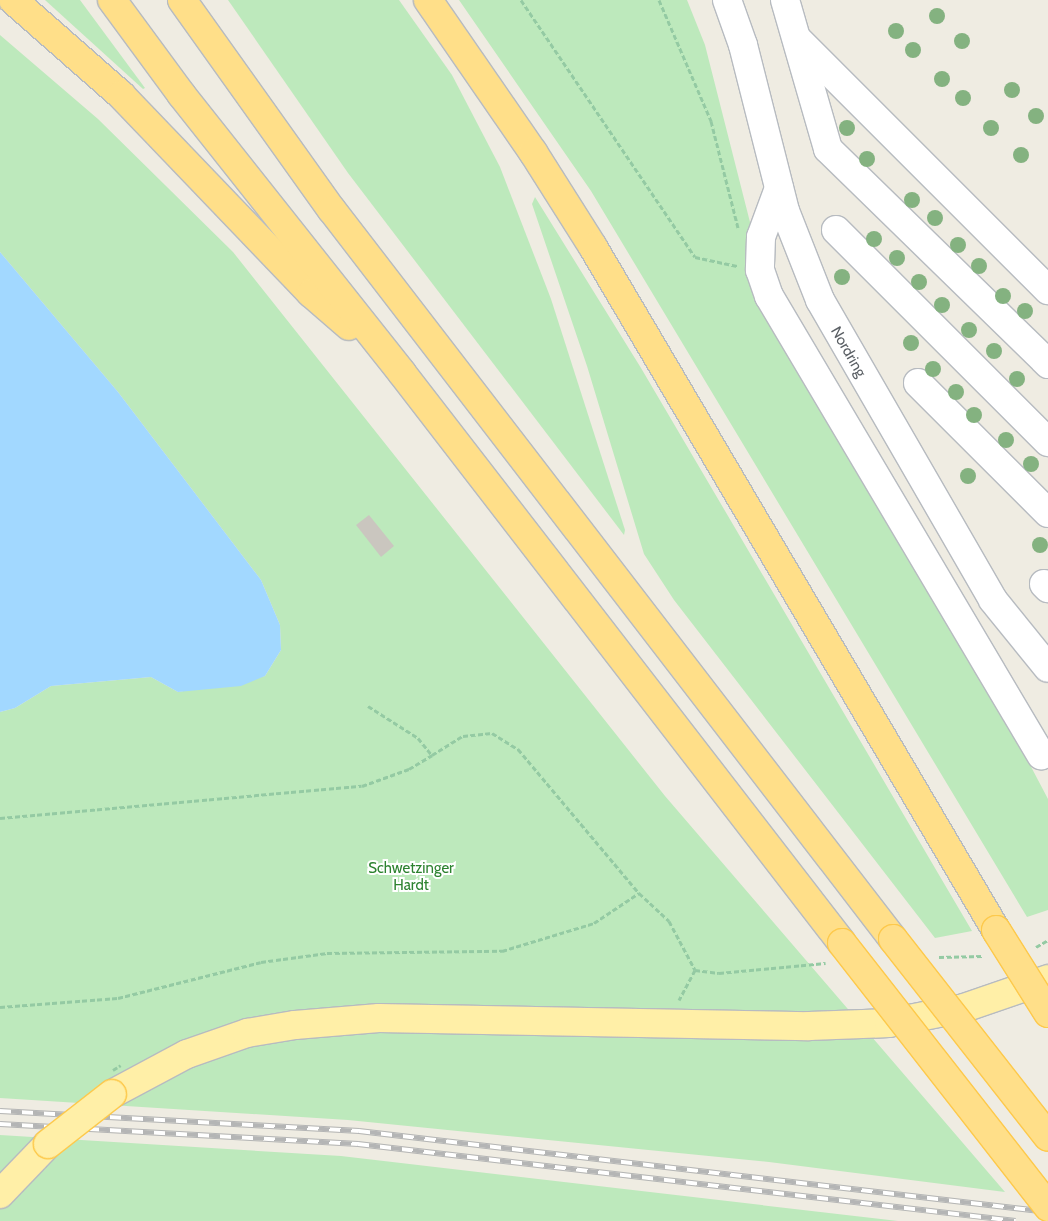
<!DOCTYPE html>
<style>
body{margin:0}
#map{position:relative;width:1048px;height:1221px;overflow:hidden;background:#efece2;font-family:Cabin,sans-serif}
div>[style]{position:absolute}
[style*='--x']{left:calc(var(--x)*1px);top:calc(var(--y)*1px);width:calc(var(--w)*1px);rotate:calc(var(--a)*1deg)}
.green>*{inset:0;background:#bde9bc}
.water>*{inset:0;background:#a2d8ff}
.building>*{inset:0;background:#cac6bf}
.path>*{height:3px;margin-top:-1.5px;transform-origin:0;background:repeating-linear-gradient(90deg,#94caa3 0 5px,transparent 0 7.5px)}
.roads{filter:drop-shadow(1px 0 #b7bbc0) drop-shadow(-1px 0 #b7bbc0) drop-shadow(0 1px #b7bbc0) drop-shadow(0 -1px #b7bbc0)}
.minor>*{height:28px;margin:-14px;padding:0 14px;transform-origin:14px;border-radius:14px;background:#fff}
.major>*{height:28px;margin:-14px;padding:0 14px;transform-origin:14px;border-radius:14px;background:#ffefa7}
.highway>*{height:28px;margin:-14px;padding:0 14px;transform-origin:14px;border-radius:14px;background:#ffdf89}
.rail>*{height:5.5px;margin-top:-2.75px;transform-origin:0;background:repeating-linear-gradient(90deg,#fff 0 11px,#b4b5b5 0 22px);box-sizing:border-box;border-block:1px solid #b4b5b5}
.path-bridge>*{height:3px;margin-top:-1.5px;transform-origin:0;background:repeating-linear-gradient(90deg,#94caa3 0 5px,transparent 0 7.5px)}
.bridges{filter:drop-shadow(1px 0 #fdc94c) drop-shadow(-1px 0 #fdc94c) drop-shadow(0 1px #fdc94c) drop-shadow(0 -1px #fdc94c)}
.major-bridge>*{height:28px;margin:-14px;padding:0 14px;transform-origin:14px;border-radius:14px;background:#ffefa7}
.highway-bridge>*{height:28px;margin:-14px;padding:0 14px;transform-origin:14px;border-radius:14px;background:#ffdf89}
.trees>*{width:16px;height:16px;margin:-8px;border-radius:50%;background:#84b280}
span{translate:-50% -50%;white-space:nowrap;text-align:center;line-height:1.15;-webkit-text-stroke:4px #fff;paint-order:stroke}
.street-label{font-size:15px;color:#5a5f64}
.park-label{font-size:15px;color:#2c822f}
</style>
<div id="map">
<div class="green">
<i style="clip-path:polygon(45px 0,80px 0,145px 88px,143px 89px)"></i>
<i style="clip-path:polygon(228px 0,399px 0,452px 75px,500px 167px,551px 299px,625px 530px,624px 535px,348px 173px)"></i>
<i style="clip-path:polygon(459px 0,687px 0,705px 45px,753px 234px,768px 319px,1018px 742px,1048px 799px,1048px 910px,1027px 917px,591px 191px)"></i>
<i style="clip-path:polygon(0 35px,98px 119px,233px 252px,665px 796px,1005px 1192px,769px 1162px,348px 1120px,0 1098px,0 712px,15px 708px,51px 686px,151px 677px,178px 692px,265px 676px,281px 650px,280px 625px,261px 580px,118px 392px,0 252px)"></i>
<i style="clip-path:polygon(535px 197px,641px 368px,972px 931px,935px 938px,674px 600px,644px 554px,587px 366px,532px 204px)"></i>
<i style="clip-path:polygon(0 1135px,341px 1156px,898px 1221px,0 1221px)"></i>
</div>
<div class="water">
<i style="clip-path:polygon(0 252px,118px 392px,261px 580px,280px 625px,281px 650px,265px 676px,241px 686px,178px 692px,151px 677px,51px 686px,15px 708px,0 712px)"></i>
</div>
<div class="building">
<i style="clip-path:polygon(369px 515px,394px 546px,381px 557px,356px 525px)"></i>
</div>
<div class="path">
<i style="--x:521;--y:0;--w:310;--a:55.9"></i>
<i style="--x:695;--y:257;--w:43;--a:12.1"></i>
<i style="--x:659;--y:0;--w:132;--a:66.7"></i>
<i style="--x:711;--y:121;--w:110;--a:75.8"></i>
<i style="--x:368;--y:706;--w:59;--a:32.6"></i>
<i style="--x:418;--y:738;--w:22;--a:51"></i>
<i style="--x:432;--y:755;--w:36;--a:-32"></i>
<i style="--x:463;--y:736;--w:29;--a:-6"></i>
<i style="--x:492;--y:733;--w:31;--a:32"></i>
<i style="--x:518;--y:749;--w:188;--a:50"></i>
<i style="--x:639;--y:893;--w:41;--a:43"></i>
<i style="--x:669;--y:921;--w:55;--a:62"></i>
<i style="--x:695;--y:970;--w:34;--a:118"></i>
<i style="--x:0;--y:818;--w:363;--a:-5.1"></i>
<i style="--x:362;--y:786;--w:50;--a:-19.9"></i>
<i style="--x:409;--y:769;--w:27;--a:-31"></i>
<i style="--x:1036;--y:947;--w:14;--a:-30"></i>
<i style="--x:939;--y:957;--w:44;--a:-1.3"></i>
<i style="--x:695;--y:970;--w:24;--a:7"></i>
<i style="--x:719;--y:973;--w:107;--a:-5.3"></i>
<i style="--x:0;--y:1007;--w:118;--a:-4.4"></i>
<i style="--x:118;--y:998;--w:147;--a:-14.1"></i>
<i style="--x:261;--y:962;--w:67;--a:-7.8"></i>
<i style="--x:327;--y:953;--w:175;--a:-0.7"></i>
<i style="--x:502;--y:951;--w:96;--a:-16.9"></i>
<i style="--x:594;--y:923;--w:54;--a:-33.7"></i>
</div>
<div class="roads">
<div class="minor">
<i style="--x:727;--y:0;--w:48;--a:70.4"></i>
<i style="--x:743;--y:45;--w:171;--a:75.8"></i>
<i style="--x:785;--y:211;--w:96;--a:68.5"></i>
<i style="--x:820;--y:300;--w:346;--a:60"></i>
<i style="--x:993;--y:600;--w:87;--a:51"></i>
<i style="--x:785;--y:0;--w:155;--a:73.9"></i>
<i style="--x:828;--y:149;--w:308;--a:44.3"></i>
<i style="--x:798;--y:40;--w:354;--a:45"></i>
<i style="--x:779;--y:188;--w:52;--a:110.2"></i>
<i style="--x:761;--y:237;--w:33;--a:92"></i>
<i style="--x:760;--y:270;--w:28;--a:71"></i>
<i style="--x:769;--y:296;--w:534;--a:59.35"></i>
<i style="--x:836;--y:230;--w:300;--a:45"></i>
<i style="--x:918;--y:383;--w:184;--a:45"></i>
<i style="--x:1044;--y:584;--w:6;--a:45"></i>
</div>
<div class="major">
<i style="--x:112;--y:1094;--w:85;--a:-28.1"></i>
<i style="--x:187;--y:1054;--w:64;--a:-19.3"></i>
<i style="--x:247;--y:1033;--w:49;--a:-9.5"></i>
<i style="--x:295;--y:1025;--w:84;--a:-4.8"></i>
<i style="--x:379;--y:1018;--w:430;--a:1.1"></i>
<i style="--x:809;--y:1026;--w:80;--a:-2.1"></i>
<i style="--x:889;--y:1023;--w:76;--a:-11.3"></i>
<i style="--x:964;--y:1008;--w:89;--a:-19"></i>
<i style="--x:0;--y:1194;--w:69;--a:-46.2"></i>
</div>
<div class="highway">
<i style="--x:13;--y:0;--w:144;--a:41.3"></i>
<i style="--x:121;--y:95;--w:274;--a:46.2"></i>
<i style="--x:311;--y:293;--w:50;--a:41"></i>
<i style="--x:112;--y:0;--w:117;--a:53.7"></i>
<i style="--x:181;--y:94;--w:356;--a:51.6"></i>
<i style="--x:402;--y:373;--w:720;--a:52.33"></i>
<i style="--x:182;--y:0;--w:258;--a:54.5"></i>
<i style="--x:332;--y:210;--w:920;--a:52.42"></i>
<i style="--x:428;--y:0;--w:185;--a:55.4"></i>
<i style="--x:533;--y:152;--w:112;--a:57.7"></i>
<i style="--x:593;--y:247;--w:793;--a:59.46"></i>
</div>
</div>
<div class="rail">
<i style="--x:0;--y:1111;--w:360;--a:3.2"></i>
<i style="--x:359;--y:1131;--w:694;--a:6.71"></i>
<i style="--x:0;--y:1124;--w:359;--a:3.2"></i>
<i style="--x:358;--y:1144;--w:662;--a:6.67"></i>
</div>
<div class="path-bridge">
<i style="--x:113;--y:1070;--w:9;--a:-32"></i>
</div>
<div class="bridges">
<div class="major-bridge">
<i style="--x:48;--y:1144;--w:81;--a:-38"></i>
</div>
<div class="highway-bridge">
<i style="--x:996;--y:930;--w:98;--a:57.9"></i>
<i style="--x:893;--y:939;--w:251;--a:51.9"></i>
<i style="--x:842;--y:943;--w:335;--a:52"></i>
</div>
</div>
<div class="trees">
<i style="left:937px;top:16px"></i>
<i style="left:896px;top:31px"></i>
<i style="left:962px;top:41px"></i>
<i style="left:913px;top:50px"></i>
<i style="left:942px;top:79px"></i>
<i style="left:1012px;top:90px"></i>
<i style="left:963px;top:98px"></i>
<i style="left:1036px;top:116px"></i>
<i style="left:847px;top:128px"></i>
<i style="left:991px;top:128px"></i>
<i style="left:1021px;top:155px"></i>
<i style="left:867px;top:159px"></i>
<i style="left:912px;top:200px"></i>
<i style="left:935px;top:218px"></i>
<i style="left:874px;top:239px"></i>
<i style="left:958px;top:245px"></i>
<i style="left:897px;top:258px"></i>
<i style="left:979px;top:266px"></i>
<i style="left:842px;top:277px"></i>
<i style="left:919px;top:282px"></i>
<i style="left:1003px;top:296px"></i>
<i style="left:942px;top:305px"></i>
<i style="left:1025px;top:311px"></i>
<i style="left:969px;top:330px"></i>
<i style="left:911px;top:343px"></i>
<i style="left:994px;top:351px"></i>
<i style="left:933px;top:369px"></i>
<i style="left:1017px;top:379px"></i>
<i style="left:956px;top:392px"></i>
<i style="left:974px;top:415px"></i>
<i style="left:1006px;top:440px"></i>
<i style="left:1031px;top:464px"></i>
<i style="left:968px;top:476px"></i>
<i style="left:1040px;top:545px"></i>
</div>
<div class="street-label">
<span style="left:848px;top:352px;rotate:60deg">Nordring</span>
</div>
<div class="park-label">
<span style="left:411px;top:877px">Schwetzinger<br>Hardt</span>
</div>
</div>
